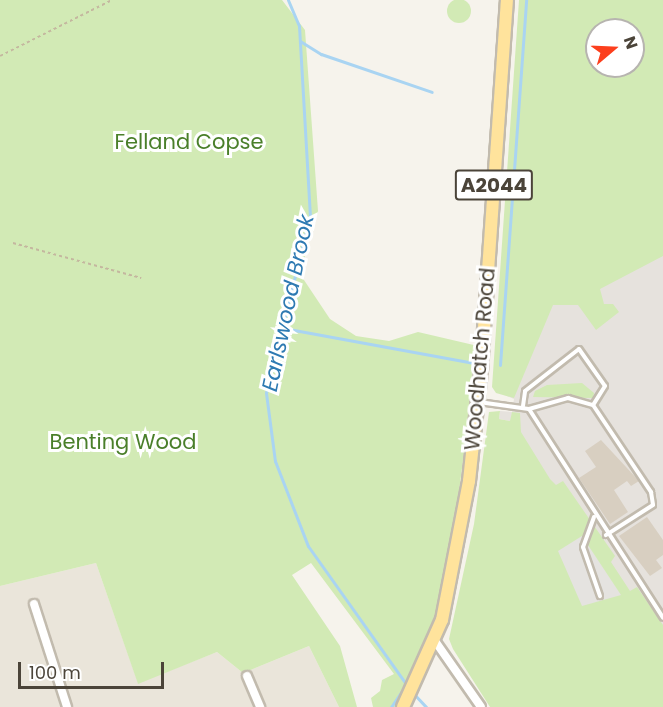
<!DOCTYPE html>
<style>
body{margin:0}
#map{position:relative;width:663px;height:707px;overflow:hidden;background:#f6f3ec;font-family:Poppins,sans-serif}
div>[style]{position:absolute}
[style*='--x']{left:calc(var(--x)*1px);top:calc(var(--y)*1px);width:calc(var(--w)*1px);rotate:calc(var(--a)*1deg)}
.residential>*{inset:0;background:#eae5da}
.industrial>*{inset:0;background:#e6e2dd}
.green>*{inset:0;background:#d2eab5}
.round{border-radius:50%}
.parking>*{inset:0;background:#e5e3e0}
.stream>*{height:3px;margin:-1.5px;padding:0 1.5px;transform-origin:1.5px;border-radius:1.5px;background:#a9d4f2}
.building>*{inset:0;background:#d8cfc1}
.path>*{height:1.5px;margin-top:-0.75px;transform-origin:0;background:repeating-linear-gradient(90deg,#c4b79f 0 3px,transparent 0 6px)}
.roads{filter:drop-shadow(2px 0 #c2bbae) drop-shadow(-2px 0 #c2bbae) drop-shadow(0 2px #c2bbae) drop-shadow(0 -2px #c2bbae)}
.service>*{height:4px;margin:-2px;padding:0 2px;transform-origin:2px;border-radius:2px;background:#fff}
.minor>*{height:8px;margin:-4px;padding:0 4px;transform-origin:4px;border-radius:4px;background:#fff}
.primary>*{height:12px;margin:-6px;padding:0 6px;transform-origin:6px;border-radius:6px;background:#ffe39c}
span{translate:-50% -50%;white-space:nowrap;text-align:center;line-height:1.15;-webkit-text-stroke:6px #fff;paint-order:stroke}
.shield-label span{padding:2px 4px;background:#fff;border:2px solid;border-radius:4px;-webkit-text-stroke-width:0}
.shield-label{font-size:20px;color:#4b4439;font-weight:700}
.park-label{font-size:21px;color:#4a7f2a}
.street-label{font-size:21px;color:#4b4439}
.water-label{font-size:22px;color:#2e7ab2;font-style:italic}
.north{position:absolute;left:585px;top:18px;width:60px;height:60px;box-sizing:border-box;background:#fff;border:2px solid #b7b4b0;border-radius:50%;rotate:71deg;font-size:16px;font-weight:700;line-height:24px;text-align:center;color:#4b4439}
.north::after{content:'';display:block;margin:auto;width:21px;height:27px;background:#fc3f1d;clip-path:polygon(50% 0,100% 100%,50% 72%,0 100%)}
.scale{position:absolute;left:18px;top:662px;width:146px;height:27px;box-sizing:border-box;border:3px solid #4b4439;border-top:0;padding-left:8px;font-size:18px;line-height:21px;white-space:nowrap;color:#4b4439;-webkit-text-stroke:4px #fff;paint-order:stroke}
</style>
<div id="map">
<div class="residential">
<i style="clip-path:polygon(96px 563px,138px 683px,217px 652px,243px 673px,309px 646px,339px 707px,0 707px,0 586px)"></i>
</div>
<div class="industrial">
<i style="clip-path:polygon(evenodd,613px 0,663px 74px,663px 707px,510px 421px,499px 419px,500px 411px,512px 412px,514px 399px,502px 394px,521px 150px,613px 0,597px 30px,633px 30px,633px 66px,597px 66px,597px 30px)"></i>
</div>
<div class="green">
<i class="round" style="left:447px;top:-1px;width:24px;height:24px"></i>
<i style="clip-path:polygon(0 0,282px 0,305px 30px,318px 211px,300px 274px,330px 319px,356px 336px,389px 341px,418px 332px,478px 346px,447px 583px,429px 645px,397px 707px,373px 707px,371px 698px,380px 691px,382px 680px,394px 674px,311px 563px,292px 575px,340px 646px,357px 707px,339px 707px,309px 646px,243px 673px,217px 652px,138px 684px,96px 563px,0 586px)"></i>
<i style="clip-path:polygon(evenodd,519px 0,663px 0,663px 256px,600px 289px,604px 304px,613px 304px,619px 312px,596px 330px,578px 305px,553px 305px,514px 398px,496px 393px,492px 387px,519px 0,597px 30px,633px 30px,633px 66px,597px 66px,597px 30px)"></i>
<i style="clip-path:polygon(582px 383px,594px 393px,593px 398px,533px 397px,535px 391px,547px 385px)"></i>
<i style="clip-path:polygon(500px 411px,499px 419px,510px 421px,512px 412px,520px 413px,521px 432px,550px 479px,556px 485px,563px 481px,615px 556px,611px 562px,630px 591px,637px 587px,663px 625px,663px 707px,490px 707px,453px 649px,449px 639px,474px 524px,489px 412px)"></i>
</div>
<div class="parking">
<i style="clip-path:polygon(582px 536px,621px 595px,582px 606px,558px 551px)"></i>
</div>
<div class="stream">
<i style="--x:288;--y:0;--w:28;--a:67"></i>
<i style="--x:299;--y:26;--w:189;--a:86.7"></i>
<i style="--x:310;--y:215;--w:183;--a:103.9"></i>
<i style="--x:266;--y:393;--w:69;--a:82.5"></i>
<i style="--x:275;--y:461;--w:91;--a:68.8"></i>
<i style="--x:308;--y:546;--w:174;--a:54.6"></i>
<i style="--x:300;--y:41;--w:25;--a:32"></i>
<i style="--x:321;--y:54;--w:117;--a:18.9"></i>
<i style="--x:283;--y:328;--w:194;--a:10.4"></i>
<i style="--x:500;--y:365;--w:366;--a:-85.9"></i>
<i style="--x:413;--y:693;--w:19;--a:47"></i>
<i style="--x:391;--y:707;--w:27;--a:-56"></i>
</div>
<div class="building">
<i style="clip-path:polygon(601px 440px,639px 481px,631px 486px,627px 481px,614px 490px,628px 512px,610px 524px,579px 478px,596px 467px,585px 451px)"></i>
<i style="clip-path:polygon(647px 517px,663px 540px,663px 555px,656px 560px,662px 568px,650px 576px,619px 536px)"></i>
</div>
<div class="path">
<i style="--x:0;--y:56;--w:125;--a:-26.6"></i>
<i style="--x:13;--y:243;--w:133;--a:15.3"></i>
</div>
<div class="roads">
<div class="service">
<i style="--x:479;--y:402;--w:50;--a:8"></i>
<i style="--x:529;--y:409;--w:248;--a:57.3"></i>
<i style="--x:523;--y:406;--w:15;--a:-82"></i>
<i style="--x:525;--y:391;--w:68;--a:-37.9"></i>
<i style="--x:579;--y:349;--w:45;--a:54.9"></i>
<i style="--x:605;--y:386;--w:22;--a:122"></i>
<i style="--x:529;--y:409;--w:41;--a:-15.8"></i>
<i style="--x:568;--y:398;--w:26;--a:16"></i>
<i style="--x:593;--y:405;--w:105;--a:56.3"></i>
<i style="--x:651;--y:492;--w:13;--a:81"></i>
<i style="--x:653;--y:505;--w:56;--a:147.4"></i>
<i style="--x:594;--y:517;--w:32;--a:110"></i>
<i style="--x:583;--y:547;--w:52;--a:70.9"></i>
</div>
<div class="minor">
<i style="--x:34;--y:604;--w:108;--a:72.2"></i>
<i style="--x:435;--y:641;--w:80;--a:55.1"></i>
<i style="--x:247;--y:676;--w:34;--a:67"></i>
</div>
<div class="primary">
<i style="--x:403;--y:707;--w:95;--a:-65.9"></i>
<i style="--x:442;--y:620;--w:142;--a:-79"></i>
<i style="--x:469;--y:481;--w:111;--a:-83.8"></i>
<i style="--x:481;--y:371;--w:372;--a:-86"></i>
</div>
</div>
<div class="shield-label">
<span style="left:494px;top:185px">A2044</span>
</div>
<div class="park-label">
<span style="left:189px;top:142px">Felland Copse</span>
<span style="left:123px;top:442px">Benting Wood</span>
</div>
<div class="street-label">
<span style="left:480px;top:359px;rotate:-85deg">Woodhatch Road</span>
</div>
<div class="water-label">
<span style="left:288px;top:303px;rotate:-78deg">Earlswood Brook</span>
</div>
<div class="north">N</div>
<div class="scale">100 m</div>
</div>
